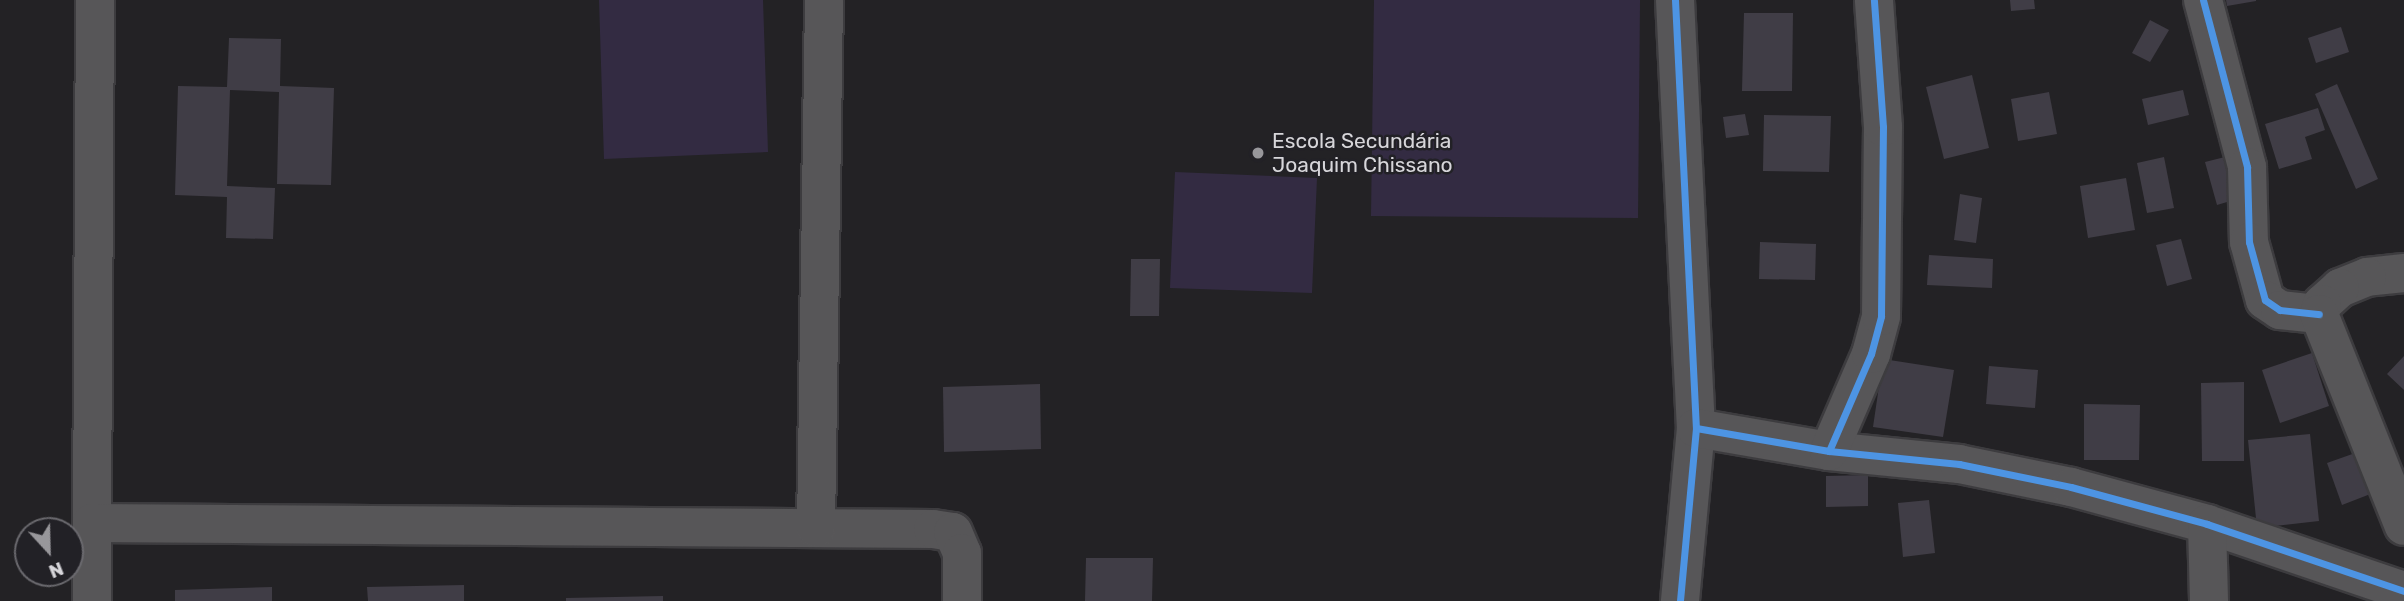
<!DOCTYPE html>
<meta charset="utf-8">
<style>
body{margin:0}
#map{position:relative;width:2404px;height:601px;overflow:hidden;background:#232225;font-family:Rubik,sans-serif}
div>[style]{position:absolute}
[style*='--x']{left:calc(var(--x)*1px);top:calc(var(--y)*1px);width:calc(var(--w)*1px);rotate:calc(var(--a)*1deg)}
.green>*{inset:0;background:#332b42}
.building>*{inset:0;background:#403d46}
.roads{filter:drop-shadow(2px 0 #3d3c3f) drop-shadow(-2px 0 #3d3c3f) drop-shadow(0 2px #3d3c3f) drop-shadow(0 -2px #3d3c3f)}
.minor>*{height:38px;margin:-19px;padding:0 19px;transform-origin:19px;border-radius:19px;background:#575658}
.cycleway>*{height:7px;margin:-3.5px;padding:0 3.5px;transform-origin:3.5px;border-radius:3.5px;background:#4d94e3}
.dots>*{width:19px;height:19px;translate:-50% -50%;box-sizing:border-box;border:4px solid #222126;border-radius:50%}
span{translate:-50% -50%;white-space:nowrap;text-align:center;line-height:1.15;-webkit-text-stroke:5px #222126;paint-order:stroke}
.poi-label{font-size:21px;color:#d7d6da}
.left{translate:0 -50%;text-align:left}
.north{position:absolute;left:14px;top:517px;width:70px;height:70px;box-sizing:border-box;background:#222126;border:2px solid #6a696e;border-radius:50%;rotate:158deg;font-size:19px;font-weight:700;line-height:28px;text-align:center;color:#d7d6da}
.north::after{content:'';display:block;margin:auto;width:24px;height:32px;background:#98979b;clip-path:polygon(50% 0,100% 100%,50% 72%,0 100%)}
</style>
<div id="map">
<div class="green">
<i style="clip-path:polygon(599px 0,763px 0,768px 152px,604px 159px)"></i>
<i style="clip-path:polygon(1374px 0,1640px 0,1638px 218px,1371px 216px)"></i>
<i style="clip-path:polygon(1175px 172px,1317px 178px,1312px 293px,1170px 288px)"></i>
</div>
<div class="building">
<i style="clip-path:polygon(2010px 0,2034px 0,2035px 9px,2011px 11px)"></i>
<i style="clip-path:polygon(2226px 0,2256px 0,2256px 1px,2227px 6px)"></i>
<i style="clip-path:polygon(1744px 13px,1793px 13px,1792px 91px,1742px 91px)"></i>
<i style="clip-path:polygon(2150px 20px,2169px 30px,2150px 62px,2132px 53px)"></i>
<i style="clip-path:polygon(2341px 27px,2349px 52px,2316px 63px,2308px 38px)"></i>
<i style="clip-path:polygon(229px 38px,281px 39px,280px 86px,334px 88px,331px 185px,277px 184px,279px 92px,230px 90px,227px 186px,275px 188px,273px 239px,226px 238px,227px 197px,175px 195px,178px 86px,227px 87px)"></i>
<i style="clip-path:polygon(1972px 75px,1989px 148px,1944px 159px,1926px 87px)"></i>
<i style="clip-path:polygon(2337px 84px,2378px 179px,2356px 189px,2315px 94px)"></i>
<i style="clip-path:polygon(2183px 90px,2189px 115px,2148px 125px,2142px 99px)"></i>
<i style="clip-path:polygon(2049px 92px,2057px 134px,2018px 141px,2011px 99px)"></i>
<i style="clip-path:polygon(2318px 108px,2325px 130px,2305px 137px,2312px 159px,2279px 169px,2265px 124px)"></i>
<i style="clip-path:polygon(1745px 114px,1749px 135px,1726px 138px,1723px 117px)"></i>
<i style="clip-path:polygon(1764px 115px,1831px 116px,1829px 172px,1763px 171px)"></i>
<i style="clip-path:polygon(2164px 157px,2174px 208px,2147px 213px,2137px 163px)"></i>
<i style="clip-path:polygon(2225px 157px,2237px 199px,2217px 205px,2205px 162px)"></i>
<i style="clip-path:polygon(2126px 178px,2135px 230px,2088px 238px,2080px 186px)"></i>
<i style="clip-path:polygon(1960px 194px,1982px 198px,1976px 243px,1954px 240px)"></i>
<i style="clip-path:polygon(2181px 239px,2192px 279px,2167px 286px,2156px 245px)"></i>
<i style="clip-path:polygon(1760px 242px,1816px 244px,1815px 280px,1759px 279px)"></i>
<i style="clip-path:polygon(1929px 255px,1993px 259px,1992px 288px,1927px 285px)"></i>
<i style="clip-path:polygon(1131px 259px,1160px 259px,1159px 316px,1130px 316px)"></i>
<i style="clip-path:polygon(2312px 353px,2329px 406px,2280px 423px,2262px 370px)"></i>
<i style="clip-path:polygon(2404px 356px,2404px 390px,2387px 374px)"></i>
<i style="clip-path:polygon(1883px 359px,1954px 370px,1943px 437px,1873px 427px)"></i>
<i style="clip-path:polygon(1989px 366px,2038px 370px,2035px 408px,1986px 404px)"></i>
<i style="clip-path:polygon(2244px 382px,2244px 461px,2202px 461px,2201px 383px)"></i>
<i style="clip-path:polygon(1040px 384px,1041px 449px,944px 452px,943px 387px)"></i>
<i style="clip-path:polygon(2084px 404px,2140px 405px,2139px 460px,2084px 460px)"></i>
<i style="clip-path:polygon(2310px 434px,2319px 521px,2257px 528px,2248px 440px)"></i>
<i style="clip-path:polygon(2358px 452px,2373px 493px,2342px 505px,2327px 463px)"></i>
<i style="clip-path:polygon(1868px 475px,1868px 506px,1826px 507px,1826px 476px)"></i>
<i style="clip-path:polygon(1929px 500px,1935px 553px,1903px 557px,1898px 503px)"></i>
<i style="clip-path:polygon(1086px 558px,1153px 558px,1152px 601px,1085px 601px)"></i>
<i style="clip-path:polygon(464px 585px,464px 601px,368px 601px,367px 587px)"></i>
<i style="clip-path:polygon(272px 587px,272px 601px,175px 601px,175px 590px)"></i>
<i style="clip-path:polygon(663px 596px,663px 601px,566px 601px,566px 598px)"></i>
</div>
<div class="roads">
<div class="minor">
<i style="--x:95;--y:0;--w:523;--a:90.33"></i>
<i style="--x:92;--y:523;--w:841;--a:0.41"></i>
<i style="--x:933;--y:529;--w:20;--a:9"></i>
<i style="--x:953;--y:532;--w:23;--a:67"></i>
<i style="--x:962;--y:553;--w:48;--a:90"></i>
<i style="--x:1675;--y:0;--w:429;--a:87.2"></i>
<i style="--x:1696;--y:428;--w:174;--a:95.3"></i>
<i style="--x:2203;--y:0;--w:173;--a:75.2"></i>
<i style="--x:2247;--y:167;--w:75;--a:88.5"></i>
<i style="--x:2249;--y:242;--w:60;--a:74.6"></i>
<i style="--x:2265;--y:300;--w:18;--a:34"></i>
<i style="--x:2280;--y:310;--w:39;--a:6"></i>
<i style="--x:2404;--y:273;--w:37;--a:174"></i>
<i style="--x:2367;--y:277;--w:29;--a:158"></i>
<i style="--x:2340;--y:288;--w:24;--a:138"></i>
<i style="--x:2322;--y:304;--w:10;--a:107"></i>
<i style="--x:2319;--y:314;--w:228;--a:68.2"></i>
<i style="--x:1696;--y:428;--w:135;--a:9.8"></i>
<i style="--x:1829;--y:451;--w:131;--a:5.7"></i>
<i style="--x:1959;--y:464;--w:114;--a:11.6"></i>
<i style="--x:2071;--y:487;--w:141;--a:15.2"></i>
<i style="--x:2207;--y:524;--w:208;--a:18.8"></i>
<i style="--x:1829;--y:451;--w:106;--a:-66.6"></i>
<i style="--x:1871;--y:354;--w:39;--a:-75"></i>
<i style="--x:1881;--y:316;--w:189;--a:-89.4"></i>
<i style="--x:1883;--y:127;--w:127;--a:-94.1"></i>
<i style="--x:2207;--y:524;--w:77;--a:88.5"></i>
<i style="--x:816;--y:528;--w:528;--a:-89.13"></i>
<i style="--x:92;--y:601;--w:78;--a:-90"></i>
</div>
</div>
<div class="cycleway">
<i style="--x:1675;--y:0;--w:429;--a:87.2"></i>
<i style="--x:1696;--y:428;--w:174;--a:95.3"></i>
<i style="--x:2203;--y:0;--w:173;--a:75.2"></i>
<i style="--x:2247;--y:167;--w:75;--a:88.5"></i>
<i style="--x:2249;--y:242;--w:60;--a:74.6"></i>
<i style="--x:2265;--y:300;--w:18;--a:34"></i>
<i style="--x:2280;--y:310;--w:39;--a:6"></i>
<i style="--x:1696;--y:428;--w:135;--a:9.8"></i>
<i style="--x:1829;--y:451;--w:131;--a:5.7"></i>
<i style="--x:1959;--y:464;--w:114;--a:11.6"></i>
<i style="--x:2071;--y:487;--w:141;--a:15.2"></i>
<i style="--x:2207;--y:524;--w:208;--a:18.8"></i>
<i style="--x:1829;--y:451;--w:106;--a:-66.6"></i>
<i style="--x:1871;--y:354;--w:39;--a:-75"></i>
<i style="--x:1881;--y:316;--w:189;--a:-89.4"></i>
<i style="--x:1883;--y:127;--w:127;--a:-94.1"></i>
</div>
<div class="dots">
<i style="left:1258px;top:153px;background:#98979b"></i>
</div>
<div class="poi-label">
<span class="left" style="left:1272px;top:153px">Escola Secundária<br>Joaquim Chissano</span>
</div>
<div class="north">N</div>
</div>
